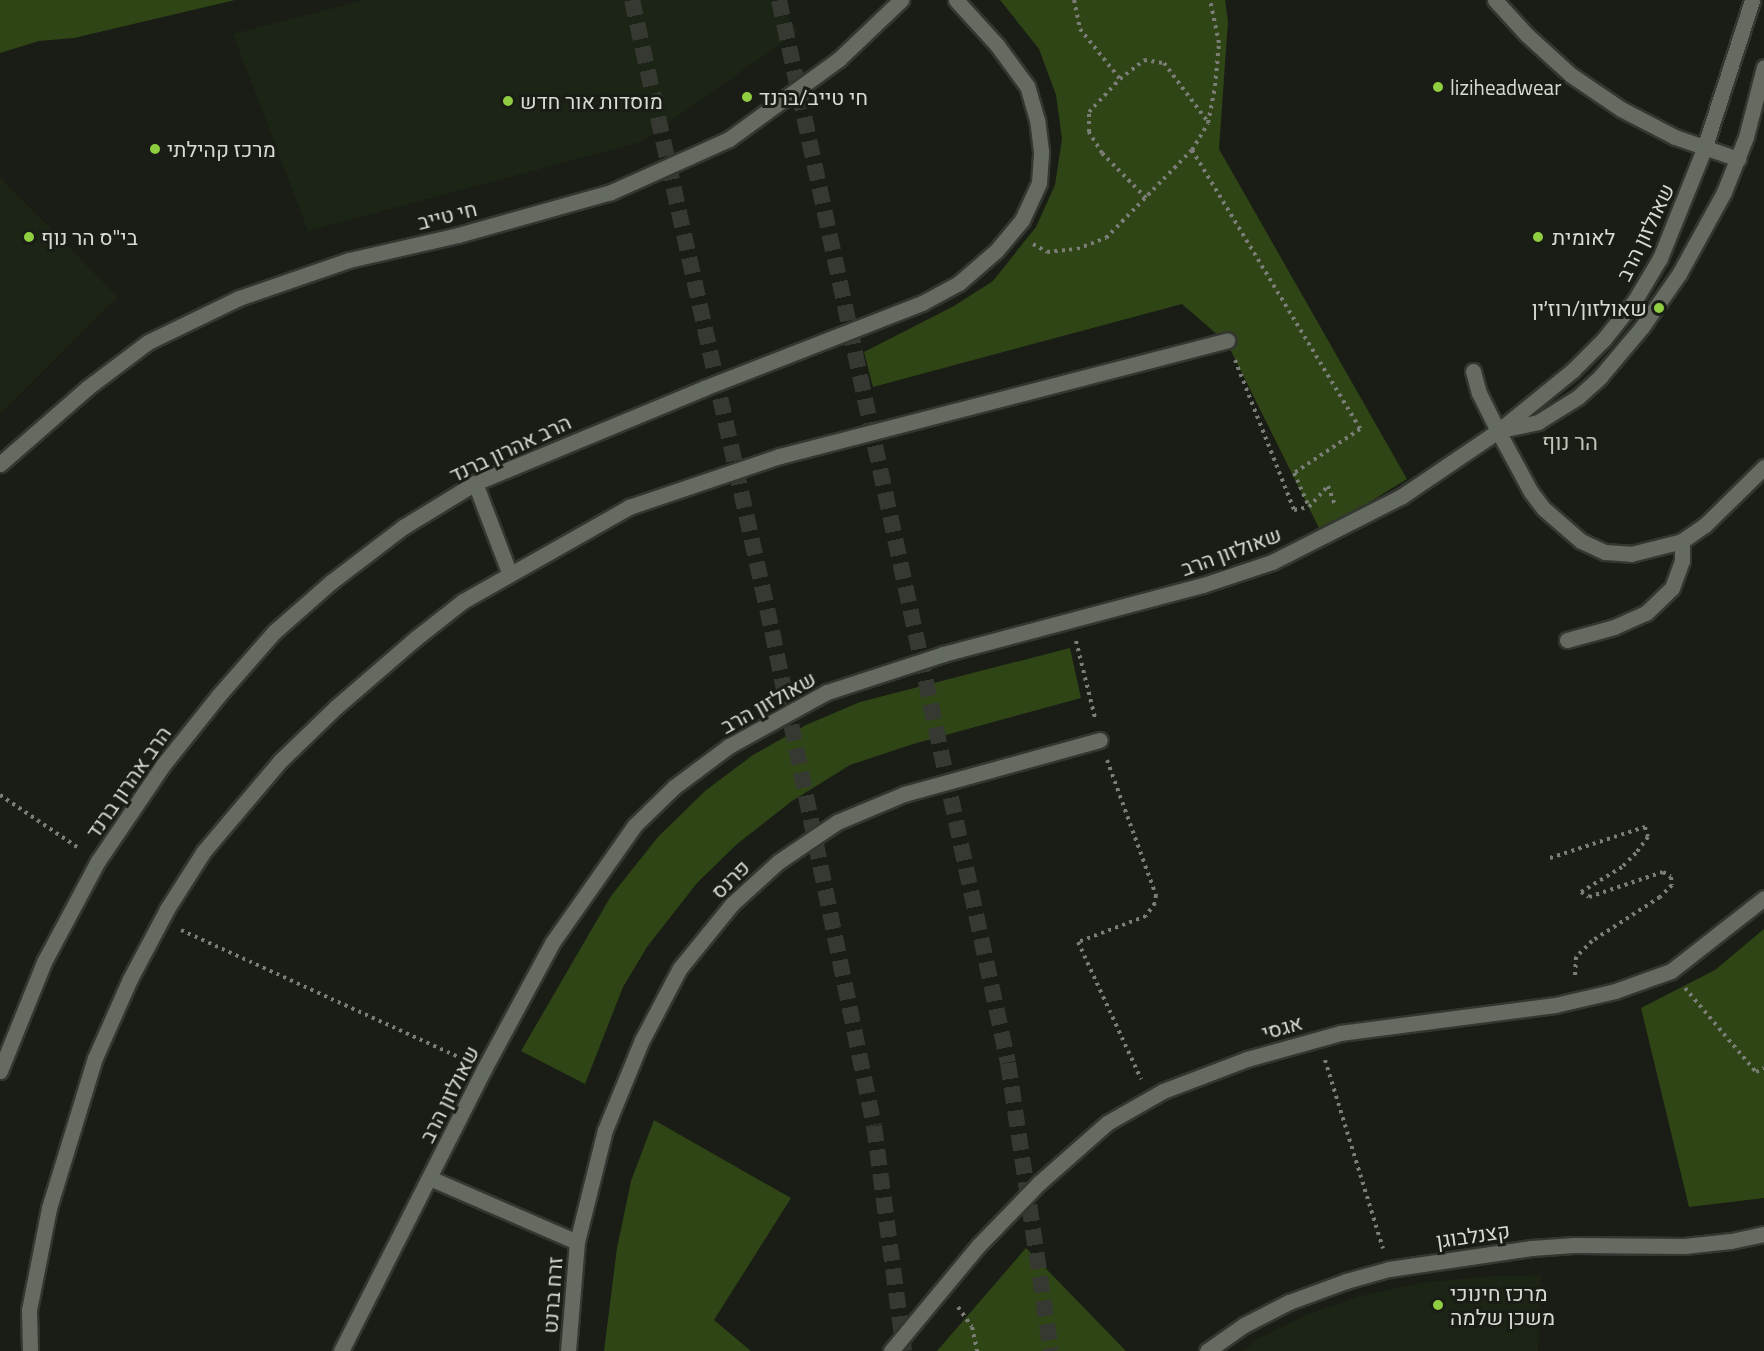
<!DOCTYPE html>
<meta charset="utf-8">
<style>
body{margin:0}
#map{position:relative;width:1764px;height:1351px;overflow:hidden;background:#191d15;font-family:"Titillium Web",Heebo,sans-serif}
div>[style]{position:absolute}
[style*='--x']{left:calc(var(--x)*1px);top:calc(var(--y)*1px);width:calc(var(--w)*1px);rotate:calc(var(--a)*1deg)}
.built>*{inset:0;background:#1c2415}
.green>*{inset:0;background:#2f4515}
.trunk-tunnel>*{height:16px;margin-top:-8px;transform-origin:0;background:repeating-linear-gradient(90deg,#363932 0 16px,transparent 0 24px)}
.path>*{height:4px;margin-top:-2px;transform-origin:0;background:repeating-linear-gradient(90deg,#7a7e77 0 3px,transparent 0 7.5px)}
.roads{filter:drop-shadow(2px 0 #333631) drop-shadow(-2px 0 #333631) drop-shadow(0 2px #333631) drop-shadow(0 -2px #333631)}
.service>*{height:15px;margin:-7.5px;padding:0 7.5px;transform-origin:7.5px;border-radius:7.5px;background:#656b60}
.minor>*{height:15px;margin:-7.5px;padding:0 7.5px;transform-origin:7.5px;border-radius:7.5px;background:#656b60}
.tertiary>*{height:15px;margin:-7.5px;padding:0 7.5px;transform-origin:7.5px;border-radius:7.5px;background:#656b60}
.dots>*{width:16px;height:16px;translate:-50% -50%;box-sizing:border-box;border:3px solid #191d15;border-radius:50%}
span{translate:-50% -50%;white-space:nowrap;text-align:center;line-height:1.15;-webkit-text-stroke:6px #191d15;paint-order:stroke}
.poi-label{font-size:21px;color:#d7dad4}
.left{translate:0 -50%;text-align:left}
.right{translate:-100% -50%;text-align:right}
.street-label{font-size:21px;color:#d7dad4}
.neighbourhood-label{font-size:22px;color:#bdc3b7}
</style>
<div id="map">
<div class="built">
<i style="clip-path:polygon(365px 0,774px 0,799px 31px,641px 142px,308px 231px,233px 34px)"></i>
<i style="clip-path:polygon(0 177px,118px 297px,0 414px)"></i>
<i style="clip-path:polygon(1541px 1275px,1538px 1351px,1242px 1351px,1259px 1338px,1308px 1314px,1364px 1295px,1420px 1283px,1491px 1276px)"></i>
</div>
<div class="green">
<i style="clip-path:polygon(0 0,235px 0,74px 38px,39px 41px,0 53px)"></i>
<i style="clip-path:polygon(1000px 0,1225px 0,1228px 21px,1219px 149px,1407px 479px,1321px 532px,1227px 343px,1182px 304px,873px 387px,864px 352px,954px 306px,993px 281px,1036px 227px,1055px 185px,1062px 139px,1056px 95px,1039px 49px)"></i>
<i style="clip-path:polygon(1070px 648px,1081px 698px,913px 744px,850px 765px,792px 801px,737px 844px,697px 883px,647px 947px,623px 987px,585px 1084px,521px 1051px,611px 896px,658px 837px,705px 791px,753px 755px,806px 725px,860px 702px)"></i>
<i style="clip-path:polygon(1764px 929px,1764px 1198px,1689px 1207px,1641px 1008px,1715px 970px)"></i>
<i style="clip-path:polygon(654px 1120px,791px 1198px,714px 1320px,751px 1351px,604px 1351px,617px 1248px,631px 1181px)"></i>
<i style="clip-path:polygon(1026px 1248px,1126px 1351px,937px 1351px)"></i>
</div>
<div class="trunk-tunnel">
<i style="--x:632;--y:0;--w:646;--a:77.49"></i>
<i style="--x:772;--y:631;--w:505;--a:78.36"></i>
<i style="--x:874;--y:1126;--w:227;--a:82.4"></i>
<i style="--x:779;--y:0;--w:1087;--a:77.84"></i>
<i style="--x:1008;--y:1063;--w:291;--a:81.5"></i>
</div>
<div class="path">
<i style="--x:1074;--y:0;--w:30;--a:78"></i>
<i style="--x:1080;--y:29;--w:64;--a:51.3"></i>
<i style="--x:1192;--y:150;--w:326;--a:58.9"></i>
<i style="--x:1360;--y:429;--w:79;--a:146.3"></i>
<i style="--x:1294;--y:473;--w:37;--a:66"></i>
<i style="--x:1309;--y:507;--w:28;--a:-48"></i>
<i style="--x:1328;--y:486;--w:20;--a:70"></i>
<i style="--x:1146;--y:198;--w:63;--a:-134.4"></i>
<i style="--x:1102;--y:153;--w:25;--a:-122"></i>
<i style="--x:1089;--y:132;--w:20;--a:-90"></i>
<i style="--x:1089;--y:112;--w:45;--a:-46.8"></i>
<i style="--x:1120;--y:79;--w:31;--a:-38"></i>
<i style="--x:1144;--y:60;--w:20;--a:9"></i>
<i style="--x:1164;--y:63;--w:74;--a:53.3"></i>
<i style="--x:1033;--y:244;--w:16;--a:30"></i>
<i style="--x:1047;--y:252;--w:30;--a:-6"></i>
<i style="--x:1077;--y:249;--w:31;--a:-21"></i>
<i style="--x:1106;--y:238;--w:123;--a:-45.7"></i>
<i style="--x:1192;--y:150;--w:31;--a:-59"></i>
<i style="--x:1208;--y:123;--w:38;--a:-79"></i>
<i style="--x:1215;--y:86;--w:43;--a:-84.7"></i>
<i style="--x:1219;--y:43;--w:44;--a:-101.8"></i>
<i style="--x:1235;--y:360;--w:161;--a:68.5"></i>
<i style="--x:1294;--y:510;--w:15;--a:-11"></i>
<i style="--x:1076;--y:641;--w:79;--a:76.1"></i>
<i style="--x:1107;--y:760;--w:144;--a:70.1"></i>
<i style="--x:1156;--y:895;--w:8;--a:97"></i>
<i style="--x:1155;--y:903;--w:16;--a:125"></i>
<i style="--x:1146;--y:916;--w:73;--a:159.1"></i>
<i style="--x:1078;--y:942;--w:151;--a:65.3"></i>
<i style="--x:0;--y:795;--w:97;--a:34"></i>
<i style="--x:1550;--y:858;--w:100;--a:-18.1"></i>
<i style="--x:1645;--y:827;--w:10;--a:73"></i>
<i style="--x:1648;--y:837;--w:20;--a:127"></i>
<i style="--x:1636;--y:853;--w:20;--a:135"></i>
<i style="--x:1622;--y:867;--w:48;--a:148.6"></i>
<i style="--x:1581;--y:892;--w:9;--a:32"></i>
<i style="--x:1589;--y:897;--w:78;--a:-18.7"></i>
<i style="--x:1663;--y:872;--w:9;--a:32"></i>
<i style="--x:1671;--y:877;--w:8;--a:83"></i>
<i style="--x:1672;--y:885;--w:17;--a:135"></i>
<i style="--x:1660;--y:897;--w:81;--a:147.1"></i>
<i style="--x:1592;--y:941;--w:23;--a:135"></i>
<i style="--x:1576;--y:957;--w:19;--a:93"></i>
<i style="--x:181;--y:930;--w:310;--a:24.6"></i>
<i style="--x:1685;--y:988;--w:110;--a:49.8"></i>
<i style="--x:1756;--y:1072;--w:9;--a:-27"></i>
<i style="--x:1325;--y:1060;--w:197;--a:72.9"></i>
<i style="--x:958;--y:1307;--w:24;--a:55"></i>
<i style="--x:972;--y:1327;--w:25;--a:78"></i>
</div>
<div class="roads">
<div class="service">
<i style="--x:1473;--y:371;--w:23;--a:75"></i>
<i style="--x:1479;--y:393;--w:42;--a:63.4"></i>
<i style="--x:475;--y:483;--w:95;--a:69.1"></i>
<i style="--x:1567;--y:640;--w:49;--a:-15.5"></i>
<i style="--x:1614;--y:627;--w:35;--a:-24"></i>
<i style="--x:1646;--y:613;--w:36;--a:-44"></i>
<i style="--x:1672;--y:588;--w:29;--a:-70"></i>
<i style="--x:1682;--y:561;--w:20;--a:-90"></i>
<i style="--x:30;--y:1351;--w:41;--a:-91.4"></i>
<i style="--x:29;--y:1310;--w:104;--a:-78.9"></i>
<i style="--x:49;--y:1208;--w:157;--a:-73"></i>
<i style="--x:95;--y:1058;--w:86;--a:-66.1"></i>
<i style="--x:130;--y:979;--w:79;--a:-62.1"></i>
<i style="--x:167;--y:909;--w:69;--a:-57.5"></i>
<i style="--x:204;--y:851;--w:118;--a:-49.8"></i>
<i style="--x:280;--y:761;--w:78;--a:-44"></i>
<i style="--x:336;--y:707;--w:106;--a:-40.8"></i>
<i style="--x:416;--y:638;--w:60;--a:-38.2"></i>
<i style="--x:463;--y:601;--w:191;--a:-29.5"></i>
<i style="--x:629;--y:507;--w:159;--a:-18.7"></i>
<i style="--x:780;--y:456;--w:462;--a:-14.5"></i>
</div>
<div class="minor">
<i style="--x:1495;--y:0;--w:47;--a:47.6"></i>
<i style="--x:1527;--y:35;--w:59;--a:42.3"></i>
<i style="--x:1571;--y:75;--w:60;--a:34.2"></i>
<i style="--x:1621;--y:109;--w:61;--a:27.4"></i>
<i style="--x:1675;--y:137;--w:67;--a:19.2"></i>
<i style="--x:1498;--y:431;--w:69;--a:61.6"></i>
<i style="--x:1531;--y:492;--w:21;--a:53"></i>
<i style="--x:1544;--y:509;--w:49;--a:40.9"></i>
<i style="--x:1581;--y:541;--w:26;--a:25"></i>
<i style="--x:1605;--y:552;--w:26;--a:4"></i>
<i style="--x:1631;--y:554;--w:53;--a:-14.3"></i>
<i style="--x:1682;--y:541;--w:28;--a:-35"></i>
<i style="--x:1705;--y:525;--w:83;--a:-44.5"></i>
<i style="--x:0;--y:1071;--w:118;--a:-68"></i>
<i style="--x:44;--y:962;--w:115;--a:-61.9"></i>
<i style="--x:98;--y:861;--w:116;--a:-55.9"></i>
<i style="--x:163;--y:765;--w:88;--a:-51.4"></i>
<i style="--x:218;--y:696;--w:85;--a:-48.8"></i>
<i style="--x:274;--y:632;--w:76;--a:-41.3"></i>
<i style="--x:331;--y:582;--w:91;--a:-37.4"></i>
<i style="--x:403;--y:527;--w:84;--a:-31.4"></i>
<i style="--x:475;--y:483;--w:248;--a:-22.5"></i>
<i style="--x:704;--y:388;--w:234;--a:-21.3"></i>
<i style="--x:922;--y:303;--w:42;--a:-28.4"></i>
<i style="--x:959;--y:283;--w:49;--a:-40.9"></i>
<i style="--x:996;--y:251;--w:40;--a:-50"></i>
<i style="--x:1022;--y:220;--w:41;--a:-65.3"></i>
<i style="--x:1039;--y:183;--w:32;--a:-86"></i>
<i style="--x:1041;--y:151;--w:31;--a:-97"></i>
<i style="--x:1037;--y:120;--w:35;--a:-106"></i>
<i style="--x:1027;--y:86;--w:51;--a:-126.2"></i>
<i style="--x:997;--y:45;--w:61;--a:-132.3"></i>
<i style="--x:430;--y:1178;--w:160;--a:23.5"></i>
<i style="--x:568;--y:1351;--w:109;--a:-85.3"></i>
<i style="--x:577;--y:1242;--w:115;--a:-76"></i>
<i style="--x:605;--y:1130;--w:97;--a:-67.7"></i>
<i style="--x:642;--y:1040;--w:81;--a:-62.2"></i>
<i style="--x:680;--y:968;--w:82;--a:-50.9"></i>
<i style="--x:732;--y:904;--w:62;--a:-42.4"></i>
<i style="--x:778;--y:862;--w:71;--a:-34.1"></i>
<i style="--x:837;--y:822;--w:73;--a:-22.7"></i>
<i style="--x:904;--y:794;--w:203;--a:-15.4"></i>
<i style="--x:891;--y:1351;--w:136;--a:-50.4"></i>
<i style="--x:978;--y:1246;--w:88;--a:-45.9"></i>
<i style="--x:1039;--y:1183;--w:91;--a:-41.4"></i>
<i style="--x:1107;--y:1123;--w:64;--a:-29.7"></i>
<i style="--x:1163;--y:1091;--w:90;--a:-20.9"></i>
<i style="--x:1247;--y:1059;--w:97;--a:-15.6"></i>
<i style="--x:1340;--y:1033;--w:217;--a:-7.4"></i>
<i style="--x:1555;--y:1005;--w:62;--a:-13.1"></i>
<i style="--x:1615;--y:991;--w:59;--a:-19.7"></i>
<i style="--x:1671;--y:971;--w:118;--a:-38.1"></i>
</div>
<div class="tertiary">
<i style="--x:1501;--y:430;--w:38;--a:-12"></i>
<i style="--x:1538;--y:422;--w:47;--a:-32"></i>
<i style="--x:1578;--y:397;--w:30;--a:-42"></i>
<i style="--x:1600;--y:377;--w:65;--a:-50"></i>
<i style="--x:1642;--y:327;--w:65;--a:-55.1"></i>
<i style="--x:1679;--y:274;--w:94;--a:-61.2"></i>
<i style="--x:1724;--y:192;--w:59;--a:-68.2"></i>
<i style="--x:1746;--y:137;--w:72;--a:-75.6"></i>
<i style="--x:0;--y:464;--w:116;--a:-41.1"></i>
<i style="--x:87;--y:388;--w:76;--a:-37"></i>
<i style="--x:148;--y:342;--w:101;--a:-25.8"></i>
<i style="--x:239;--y:298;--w:116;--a:-19.1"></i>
<i style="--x:349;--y:260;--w:112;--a:-12.9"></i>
<i style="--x:458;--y:235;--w:159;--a:-15.7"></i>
<i style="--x:611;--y:192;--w:129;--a:-24.2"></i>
<i style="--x:729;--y:139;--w:136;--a:-36"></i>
<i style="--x:839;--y:59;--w:86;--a:-43.6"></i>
<i style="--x:341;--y:1351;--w:316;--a:-63.1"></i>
<i style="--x:484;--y:1069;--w:143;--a:-61.6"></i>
<i style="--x:552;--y:943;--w:144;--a:-54.9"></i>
<i style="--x:635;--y:825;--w:54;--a:-44.3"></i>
<i style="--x:674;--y:787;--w:69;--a:-36.7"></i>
<i style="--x:729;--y:746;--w:112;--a:-28.9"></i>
<i style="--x:827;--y:692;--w:122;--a:-18.1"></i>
<i style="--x:943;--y:654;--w:269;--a:-14.9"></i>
<i style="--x:1203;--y:585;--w:73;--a:-18.4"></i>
<i style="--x:1272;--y:562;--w:146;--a:-26.9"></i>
<i style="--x:1402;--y:496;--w:116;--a:-34.1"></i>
<i style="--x:1498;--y:431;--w:97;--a:-39.1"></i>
<i style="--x:1573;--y:370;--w:44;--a:-45"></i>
<i style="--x:1604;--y:339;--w:50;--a:-51.5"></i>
<i style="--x:1635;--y:300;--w:49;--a:-59.2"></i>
<i style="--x:1660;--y:258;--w:118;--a:-68"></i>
<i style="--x:1704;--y:149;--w:157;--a:-72.1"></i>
<i style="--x:1207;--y:1351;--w:45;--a:-35.1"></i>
<i style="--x:1244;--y:1325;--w:51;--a:-27.1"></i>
<i style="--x:1289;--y:1302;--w:61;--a:-20.2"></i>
<i style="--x:1346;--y:1281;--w:45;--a:-15.6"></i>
<i style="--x:1389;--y:1269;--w:144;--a:-8.4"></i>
<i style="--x:1531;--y:1248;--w:43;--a:-4"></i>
<i style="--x:1574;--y:1245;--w:110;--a:0.5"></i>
<i style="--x:1684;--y:1246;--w:47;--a:-6.1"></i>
<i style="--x:1731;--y:1241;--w:34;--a:-12"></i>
</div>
</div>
<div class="dots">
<i style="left:1438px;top:87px;background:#8fcd41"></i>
<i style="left:747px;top:97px;background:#8fcd41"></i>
<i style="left:508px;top:101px;background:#8fcd41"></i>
<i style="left:155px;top:149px;background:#8fcd41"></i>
<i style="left:29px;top:237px;background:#8fcd41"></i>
<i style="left:1538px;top:237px;background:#8fcd41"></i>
<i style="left:1659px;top:308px;background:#8fcd41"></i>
<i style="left:1438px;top:1305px;background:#8fcd41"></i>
</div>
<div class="poi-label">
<span class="left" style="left:1450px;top:87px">liziheadwear</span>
<span class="left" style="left:759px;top:97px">חי טייב/ברנד</span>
<span class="left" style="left:520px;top:101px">מוסדות אור חדש</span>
<span class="left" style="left:167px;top:149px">מרכז קהילתי</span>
<span class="left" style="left:41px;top:237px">בי"ס הר נוף</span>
<span class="left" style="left:1552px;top:237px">לאומית</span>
<span class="right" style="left:1647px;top:308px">שאולזון/רוז׳ין</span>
<span class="left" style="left:1450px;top:1305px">מרכז חינוכי<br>משכן שלמה</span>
</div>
<div class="street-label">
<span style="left:447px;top:215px;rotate:-14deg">חי טייב</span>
<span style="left:1645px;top:232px;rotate:-64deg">שאולזון הרב</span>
<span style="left:510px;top:448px;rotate:-25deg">הרב אהרון ברנד</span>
<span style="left:1231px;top:551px;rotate:-20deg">שאולזון הרב</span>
<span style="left:768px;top:702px;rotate:-29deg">שאולזון הרב</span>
<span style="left:128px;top:782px;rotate:-55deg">הרב אהרון ברנד</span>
<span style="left:730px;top:879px;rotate:-45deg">פרנס</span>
<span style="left:1282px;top:1027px;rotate:-16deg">אגסי</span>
<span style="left:449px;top:1094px;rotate:-63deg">שאולזון הרב</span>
<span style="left:1473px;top:1235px;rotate:-8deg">קצנלבוגן</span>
<span style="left:552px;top:1295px;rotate:-86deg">זרח ברנט</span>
</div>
<div class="neighbourhood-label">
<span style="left:1570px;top:443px">הר נוף</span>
</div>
</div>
